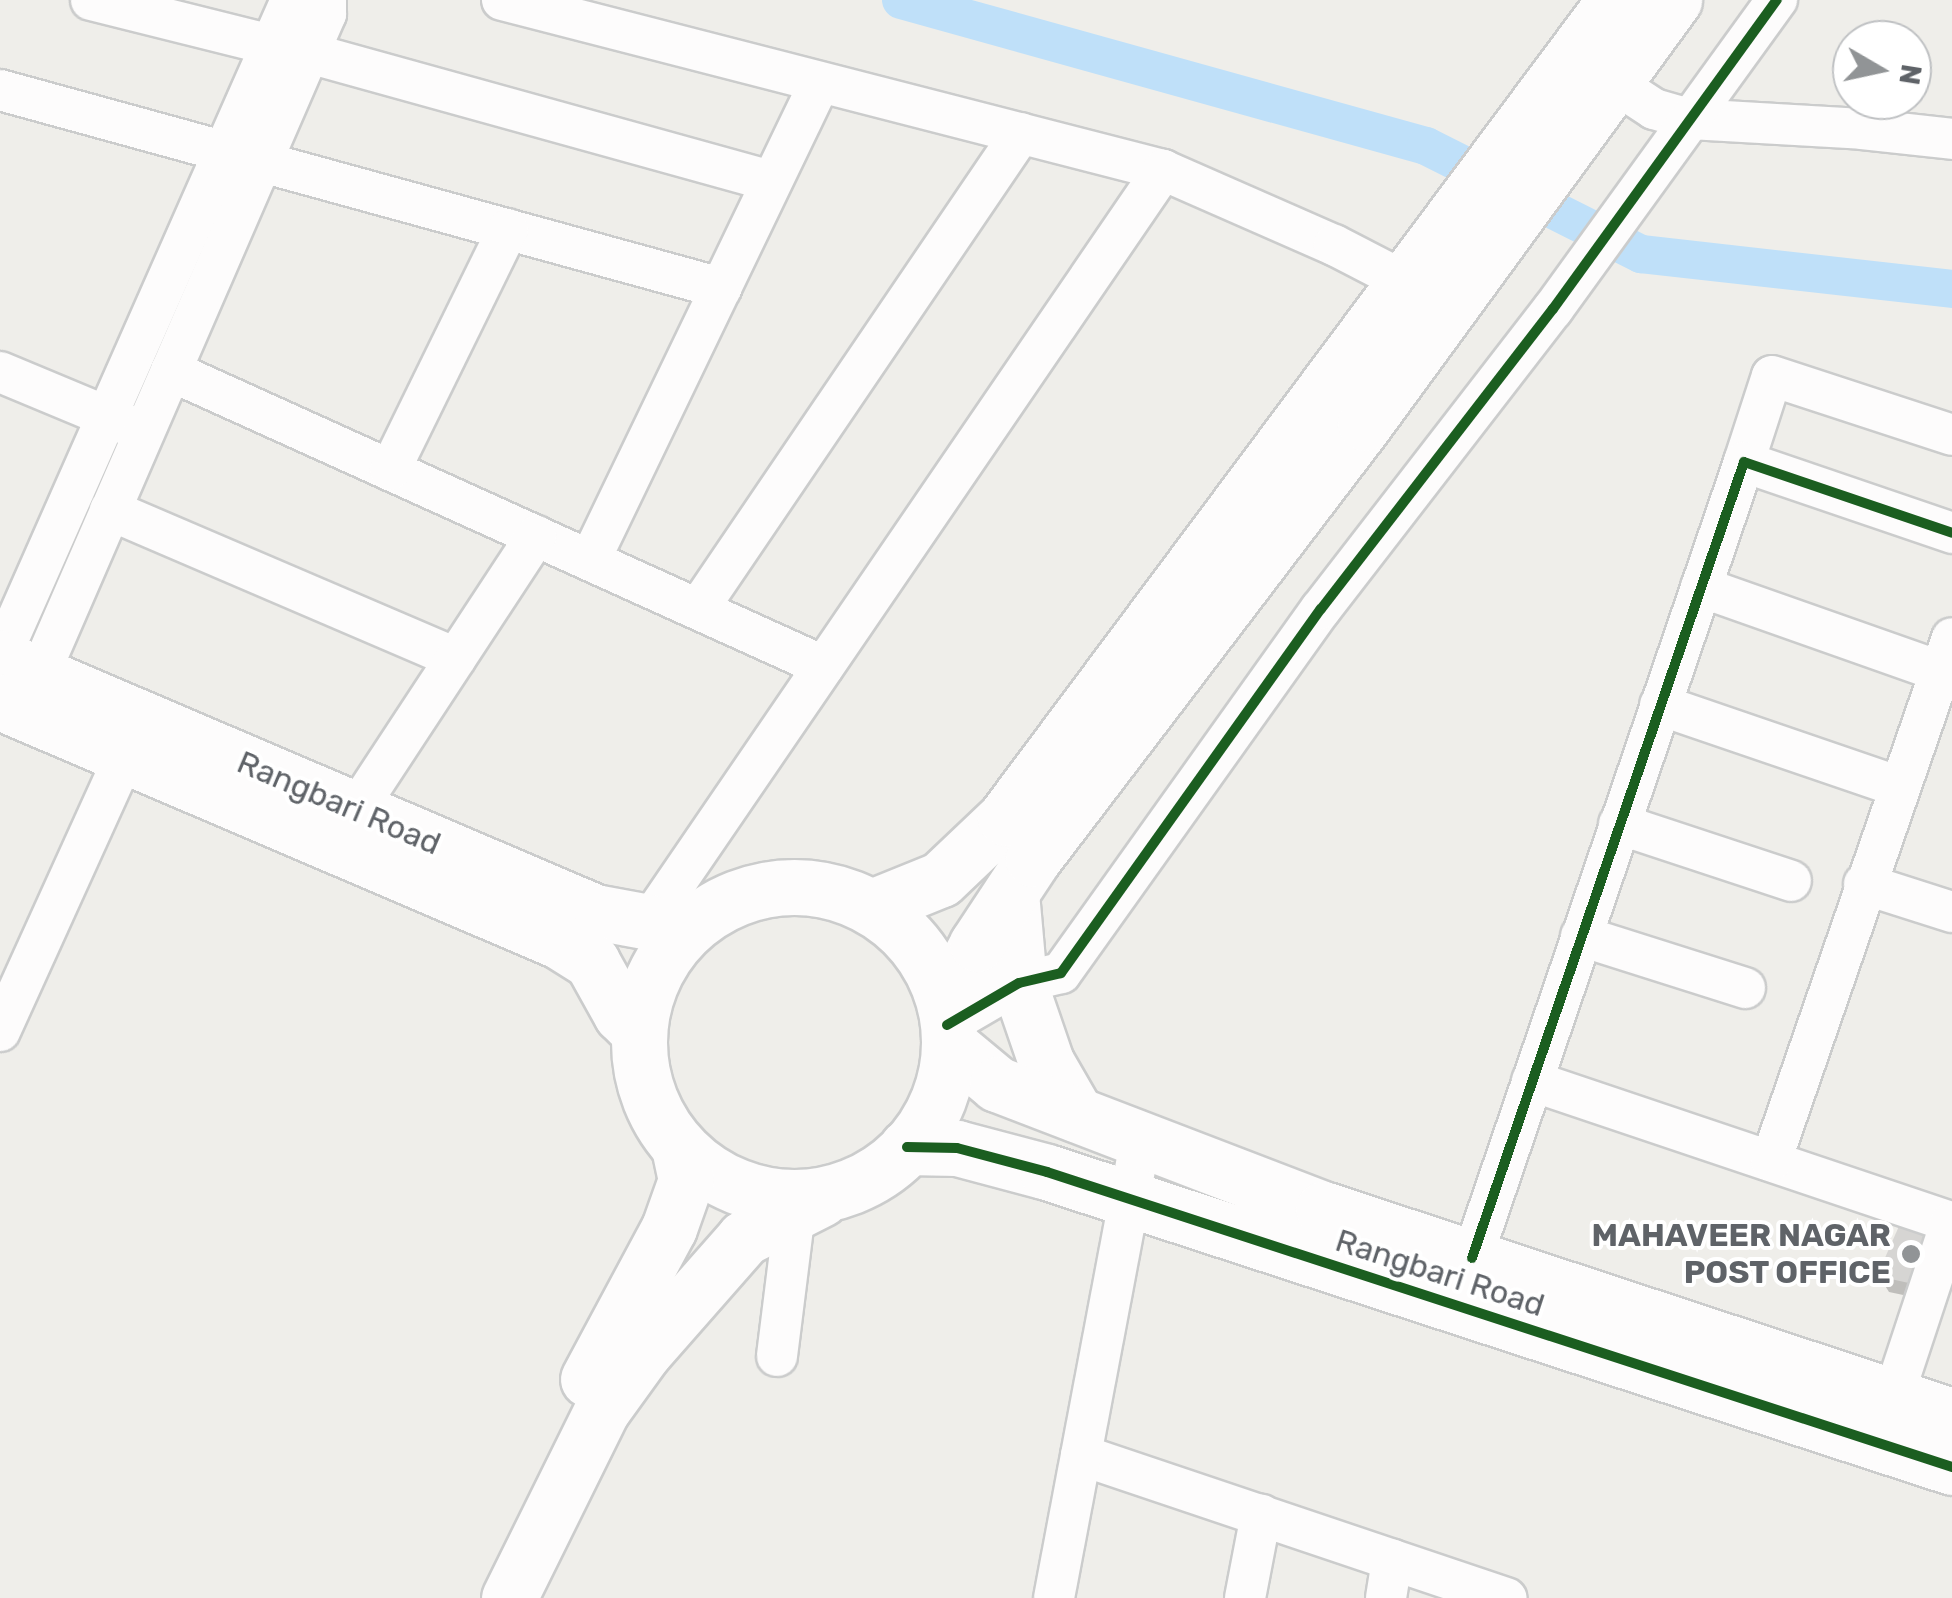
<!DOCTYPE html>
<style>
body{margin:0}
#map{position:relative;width:1952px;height:1598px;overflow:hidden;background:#efeeea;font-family:Rubik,sans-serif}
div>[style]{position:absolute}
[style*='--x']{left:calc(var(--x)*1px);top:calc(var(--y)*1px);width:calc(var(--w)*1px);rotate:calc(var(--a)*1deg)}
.shadow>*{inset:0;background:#0003}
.canal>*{height:38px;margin:-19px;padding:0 19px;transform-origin:19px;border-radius:19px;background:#bfe0f9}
.building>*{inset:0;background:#d6d5d3}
.roads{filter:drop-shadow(2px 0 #cbcccc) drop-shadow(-2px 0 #cbcccc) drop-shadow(0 2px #cbcccc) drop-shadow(0 -2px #cbcccc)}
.street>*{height:40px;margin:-20px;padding:0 20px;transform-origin:20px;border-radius:20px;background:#fdfcfc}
.secondary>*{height:55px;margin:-27.5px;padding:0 27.5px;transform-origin:27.5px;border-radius:27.5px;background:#fdfcfc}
.secondary>.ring{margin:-27.5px;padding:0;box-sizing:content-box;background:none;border:55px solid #fdfcfc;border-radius:50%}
.cycleway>*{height:10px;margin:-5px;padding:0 5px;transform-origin:5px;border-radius:5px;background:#1b5e20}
.dots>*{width:28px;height:28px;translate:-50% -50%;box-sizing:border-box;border:5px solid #fff;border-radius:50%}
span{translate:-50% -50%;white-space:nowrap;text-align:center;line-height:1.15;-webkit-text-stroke:8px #fff;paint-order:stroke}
.street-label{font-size:32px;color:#5f6368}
.poi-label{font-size:32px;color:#5f6368;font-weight:700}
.right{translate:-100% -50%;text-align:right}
.north{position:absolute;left:1832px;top:20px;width:100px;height:100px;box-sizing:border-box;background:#fff;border:2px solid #bfc1c3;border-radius:50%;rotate:99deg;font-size:28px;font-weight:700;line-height:40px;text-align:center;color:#5f6368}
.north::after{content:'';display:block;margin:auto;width:35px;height:45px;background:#919496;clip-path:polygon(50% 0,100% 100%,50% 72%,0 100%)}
</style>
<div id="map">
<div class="shadow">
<i style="clip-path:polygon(1946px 1233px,1927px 1300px,1889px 1292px,1879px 1276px)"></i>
</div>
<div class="canal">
<i style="--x:901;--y:0;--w:545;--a:15.54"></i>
<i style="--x:1426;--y:146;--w:241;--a:26.7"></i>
<i style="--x:1641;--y:254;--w:313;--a:6.4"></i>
</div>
<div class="building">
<i style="clip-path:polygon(1907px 1208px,1948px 1231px,1918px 1285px,1877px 1276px)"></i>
</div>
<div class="roads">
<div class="street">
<i style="--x:91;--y:0;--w:186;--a:14"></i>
<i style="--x:502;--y:0;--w:683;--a:14.42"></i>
<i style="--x:1163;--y:170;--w:187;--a:23.7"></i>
<i style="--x:1334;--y:245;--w:107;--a:27.3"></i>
<i style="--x:309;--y:53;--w:480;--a:15.5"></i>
<i style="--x:1593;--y:69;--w:73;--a:33.3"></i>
<i style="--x:1654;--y:109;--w:37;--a:16"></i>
<i style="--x:1690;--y:119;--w:172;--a:3.3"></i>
<i style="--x:1862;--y:129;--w:91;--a:6.3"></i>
<i style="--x:0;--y:90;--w:748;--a:15.36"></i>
<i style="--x:171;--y:371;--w:716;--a:24.34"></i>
<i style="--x:0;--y:372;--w:141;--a:22.6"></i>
<i style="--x:1744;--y:462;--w:90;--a:-72"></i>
<i style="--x:1772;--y:376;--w:189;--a:18.1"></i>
<i style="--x:390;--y:470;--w:268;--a:-63.9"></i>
<i style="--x:110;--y:510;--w:376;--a:23.2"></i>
<i style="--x:590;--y:560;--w:530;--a:-64.3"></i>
<i style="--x:1701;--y:587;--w:253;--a:19.4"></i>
<i style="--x:698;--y:609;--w:575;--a:-55.84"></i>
<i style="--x:0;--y:658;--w:719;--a:-66.14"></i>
<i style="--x:39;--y:675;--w:721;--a:-66.53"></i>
<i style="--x:326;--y:14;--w:14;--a:-90"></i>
<i style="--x:1660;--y:705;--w:253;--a:18.9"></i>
<i style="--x:356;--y:810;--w:328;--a:-56.7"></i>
<i style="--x:1619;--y:824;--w:181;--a:18.3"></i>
<i style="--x:1864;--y:884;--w:92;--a:17.7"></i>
<i style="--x:649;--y:922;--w:911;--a:-55.65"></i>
<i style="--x:1581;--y:936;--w:172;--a:17.6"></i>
<i style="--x:947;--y:1025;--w:83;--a:-30.3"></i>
<i style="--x:1019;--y:983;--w:43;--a:-13.4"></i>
<i style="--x:1061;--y:973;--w:447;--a:-54.5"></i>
<i style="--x:1321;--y:609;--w:379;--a:-52.3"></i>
<i style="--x:1553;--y:309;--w:382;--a:-54.1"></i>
<i style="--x:0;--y:1031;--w:302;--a:-65.6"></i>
<i style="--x:1532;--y:1081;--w:442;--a:18.6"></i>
<i style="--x:1951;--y:1222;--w:184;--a:108.3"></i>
<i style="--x:1771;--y:1161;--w:553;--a:-70.91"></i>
<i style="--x:1472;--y:1258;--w:841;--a:-71.13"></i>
<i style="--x:1744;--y:462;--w:220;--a:18.8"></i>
<i style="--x:777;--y:1356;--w:145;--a:-82.9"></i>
<i style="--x:1081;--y:1455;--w:449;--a:18.6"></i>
<i style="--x:1054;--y:1598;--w:467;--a:-79.3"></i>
<i style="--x:1245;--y:1598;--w:85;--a:-79.1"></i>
<i style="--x:1386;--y:1598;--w:39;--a:-81"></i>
</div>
<div class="secondary">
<i style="--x:0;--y:658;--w:647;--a:23.12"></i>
<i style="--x:595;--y:912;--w:55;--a:10.5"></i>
<i style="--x:649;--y:922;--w:34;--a:21"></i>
<i style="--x:0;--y:702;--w:608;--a:23.15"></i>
<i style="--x:559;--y:941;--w:39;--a:32"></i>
<i style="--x:592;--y:962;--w:60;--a:60.9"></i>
<i style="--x:621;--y:1014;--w:25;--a:45"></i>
<i class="ring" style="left:639px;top:887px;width:255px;height:255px"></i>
<i style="--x:1011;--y:893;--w:90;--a:84.9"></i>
<i style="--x:1019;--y:983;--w:83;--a:71.1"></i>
<i style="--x:1046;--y:1062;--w:60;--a:60"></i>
<i style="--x:872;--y:907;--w:74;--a:-22.1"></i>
<i style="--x:941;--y:879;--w:88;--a:-43.6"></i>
<i style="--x:1005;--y:818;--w:1020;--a:-53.29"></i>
<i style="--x:945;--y:1004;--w:68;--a:-61.9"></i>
<i style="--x:977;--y:944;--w:102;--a:-56.6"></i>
<i style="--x:1033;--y:859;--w:548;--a:-52.71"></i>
<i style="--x:1365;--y:423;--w:524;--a:-53.85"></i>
<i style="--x:950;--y:1045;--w:61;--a:39.7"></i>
<i style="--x:997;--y:1084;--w:349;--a:21"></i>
<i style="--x:1323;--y:1209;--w:662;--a:18.22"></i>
<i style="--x:907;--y:1147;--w:50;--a:1.1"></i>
<i style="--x:957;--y:1148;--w:93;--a:14.9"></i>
<i style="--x:1047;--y:1172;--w:952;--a:18.05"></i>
<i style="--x:588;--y:1379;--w:171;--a:-61.8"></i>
<i style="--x:669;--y:1228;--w:51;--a:-70.5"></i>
<i style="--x:686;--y:1180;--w:34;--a:-102"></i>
<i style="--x:509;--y:1598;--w:210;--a:-63.7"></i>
<i style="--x:602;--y:1410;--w:72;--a:-54.1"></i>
<i style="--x:644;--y:1352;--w:152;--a:-48.7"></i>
<i style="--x:744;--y:1238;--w:86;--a:-26.9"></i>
</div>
</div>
<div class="cycleway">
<i style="--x:947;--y:1025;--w:83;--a:-30.3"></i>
<i style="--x:1019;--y:983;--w:43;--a:-13.4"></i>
<i style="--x:1061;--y:973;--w:447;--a:-54.5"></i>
<i style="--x:1321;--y:609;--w:379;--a:-52.3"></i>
<i style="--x:1553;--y:309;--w:382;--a:-54.1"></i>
<i style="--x:907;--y:1147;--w:50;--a:1.1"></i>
<i style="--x:957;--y:1148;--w:93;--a:14.9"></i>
<i style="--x:1047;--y:1172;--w:952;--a:18.05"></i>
<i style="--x:1472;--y:1258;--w:841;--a:-71.13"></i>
<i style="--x:1744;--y:462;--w:220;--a:18.8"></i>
</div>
<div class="dots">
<i style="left:1911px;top:1254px;background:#919496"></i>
</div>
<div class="street-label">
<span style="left:339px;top:803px;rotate:23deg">Rangbari Road</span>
<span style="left:1440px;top:1273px;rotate:18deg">Rangbari Road</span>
</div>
<div class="poi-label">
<span class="right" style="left:1891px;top:1254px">MAHAVEER NAGAR<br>POST OFFICE</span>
</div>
<div class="north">N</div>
</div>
